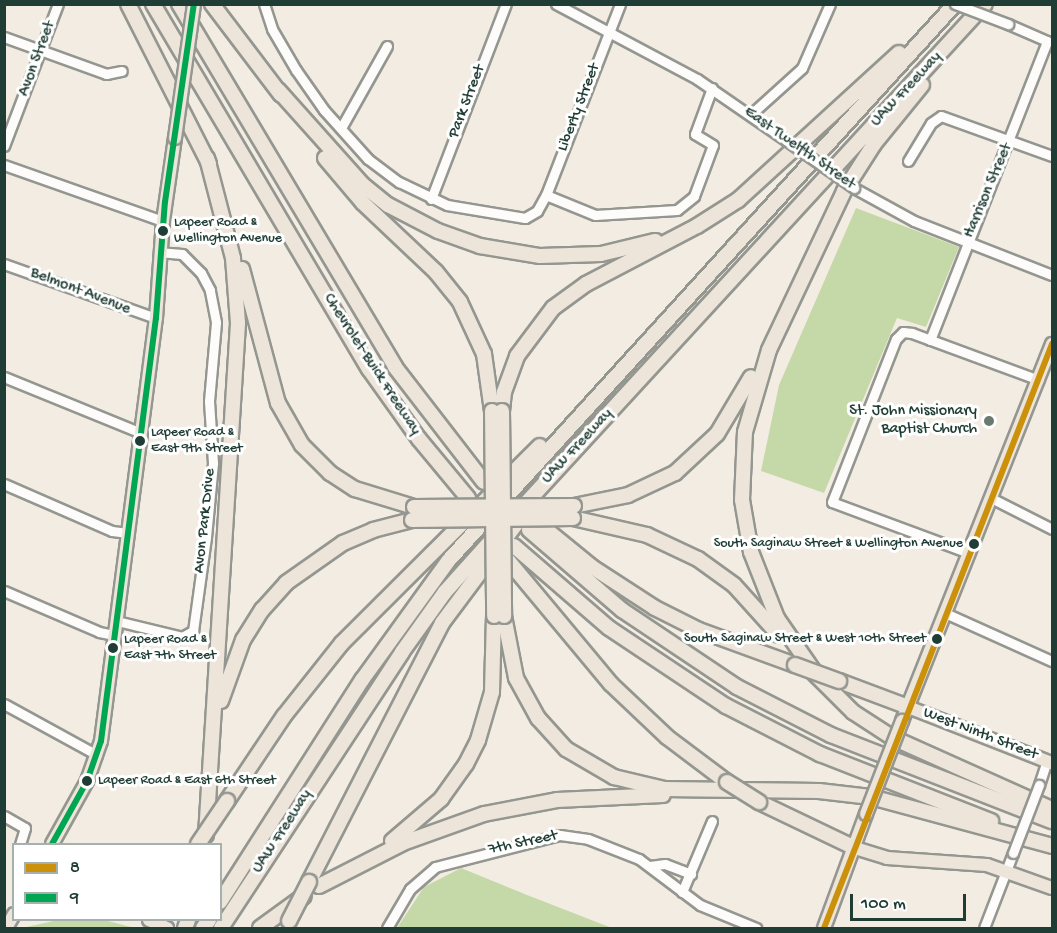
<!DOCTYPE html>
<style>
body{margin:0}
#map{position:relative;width:1057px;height:933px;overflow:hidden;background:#f3ece3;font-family:"Gochi Hand",sans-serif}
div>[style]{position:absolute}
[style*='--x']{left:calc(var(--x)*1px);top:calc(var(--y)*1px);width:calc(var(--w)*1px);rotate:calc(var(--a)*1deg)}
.green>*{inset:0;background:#c5d9a8}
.roads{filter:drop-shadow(2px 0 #949690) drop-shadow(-2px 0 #949690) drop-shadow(0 2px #949690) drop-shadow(0 -2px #949690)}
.minor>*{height:9px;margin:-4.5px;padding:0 4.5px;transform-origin:4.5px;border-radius:4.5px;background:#fdfcfb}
.major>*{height:12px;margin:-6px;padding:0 6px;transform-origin:6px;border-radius:6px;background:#ede4da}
.highway>*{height:14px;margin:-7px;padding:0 7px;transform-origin:7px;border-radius:7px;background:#ede4da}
.bridges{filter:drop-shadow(2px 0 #949690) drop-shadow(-2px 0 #949690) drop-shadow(0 2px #949690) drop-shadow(0 -2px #949690)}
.minor-bridge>*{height:9px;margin:-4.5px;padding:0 4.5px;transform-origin:4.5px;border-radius:4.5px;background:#fdfcfb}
.major-bridge>*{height:12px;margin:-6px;padding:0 6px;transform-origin:6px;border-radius:6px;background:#ede4da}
.highway-bridge>*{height:14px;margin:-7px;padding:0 7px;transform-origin:7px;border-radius:7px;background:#ede4da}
.bus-1>*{height:6px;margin:-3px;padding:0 3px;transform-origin:3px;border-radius:3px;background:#cc910a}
.bus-2>*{height:6px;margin:-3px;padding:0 3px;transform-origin:3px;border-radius:3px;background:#00a651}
.dots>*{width:16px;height:16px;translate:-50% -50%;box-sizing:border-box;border:3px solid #fff;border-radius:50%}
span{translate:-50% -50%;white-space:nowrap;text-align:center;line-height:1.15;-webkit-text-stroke:6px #fff;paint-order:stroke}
.bus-label{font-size:14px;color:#1f3d34}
.left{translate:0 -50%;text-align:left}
.right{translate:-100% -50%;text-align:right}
.street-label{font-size:16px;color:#1f3d34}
.poi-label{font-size:16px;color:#1f3d34}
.frame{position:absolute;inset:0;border:6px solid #1f3d34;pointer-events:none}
.legend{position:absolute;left:12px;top:843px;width:210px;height:78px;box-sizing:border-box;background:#fff;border:2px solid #a5b1ae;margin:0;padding:8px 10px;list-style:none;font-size:18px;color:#1f3d34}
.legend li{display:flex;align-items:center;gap:12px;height:30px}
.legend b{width:30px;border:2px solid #a5b1ae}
.scale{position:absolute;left:850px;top:894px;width:116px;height:27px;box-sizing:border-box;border:3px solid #1f3d34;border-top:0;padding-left:8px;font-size:18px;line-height:21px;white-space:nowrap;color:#1f3d34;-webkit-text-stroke:4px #fff;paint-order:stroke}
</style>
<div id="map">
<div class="green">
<i style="clip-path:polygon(856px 208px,959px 247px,926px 327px,897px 318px,824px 493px,761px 471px,779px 385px)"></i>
<i style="clip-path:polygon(461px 868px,527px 895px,612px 928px,397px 928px,424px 887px)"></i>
<i style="clip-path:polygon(58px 920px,108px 921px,135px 928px,22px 928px)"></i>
</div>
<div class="roads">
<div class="minor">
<i style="--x:264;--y:4;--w:26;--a:72"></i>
<i style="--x:272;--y:29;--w:48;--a:59.7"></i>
<i style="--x:296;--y:70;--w:49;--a:55"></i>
<i style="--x:324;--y:110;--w:66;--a:48.1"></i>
<i style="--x:368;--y:159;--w:39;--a:37"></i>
<i style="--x:399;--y:182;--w:53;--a:25.6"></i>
<i style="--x:447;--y:205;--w:79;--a:9.5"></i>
<i style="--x:525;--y:218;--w:14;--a:-30"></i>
<i style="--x:537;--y:211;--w:18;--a:-61"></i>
<i style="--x:546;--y:195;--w:205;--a:-68.8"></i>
<i style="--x:556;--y:4;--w:160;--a:28"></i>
<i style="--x:697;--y:79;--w:109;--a:34.6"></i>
<i style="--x:4;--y:37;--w:109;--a:19.9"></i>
<i style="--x:106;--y:74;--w:16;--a:-11"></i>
<i style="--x:750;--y:115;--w:70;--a:-42.1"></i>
<i style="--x:802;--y:68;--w:70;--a:-66.4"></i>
<i style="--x:341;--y:128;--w:94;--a:-60.7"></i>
<i style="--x:4;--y:146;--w:152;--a:-69.2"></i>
<i style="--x:908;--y:161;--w:44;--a:-58.8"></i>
<i style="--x:931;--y:123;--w:12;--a:-35"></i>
<i style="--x:941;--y:116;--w:118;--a:19.8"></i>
<i style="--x:4;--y:165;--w:169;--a:19.4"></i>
<i style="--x:854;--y:188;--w:68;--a:28.8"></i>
<i style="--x:914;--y:221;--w:148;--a:21.4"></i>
<i style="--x:546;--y:195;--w:53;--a:22.2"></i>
<i style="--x:595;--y:215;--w:82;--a:-3.5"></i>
<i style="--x:677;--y:210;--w:22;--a:-39"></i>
<i style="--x:694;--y:196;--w:54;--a:-69.6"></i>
<i style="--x:713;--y:145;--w:21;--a:-149"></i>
<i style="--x:695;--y:134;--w:49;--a:-69.7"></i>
<i style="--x:431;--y:199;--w:209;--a:-69"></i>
<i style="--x:4;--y:264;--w:161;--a:19.6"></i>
<i style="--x:930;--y:340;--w:321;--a:-68.6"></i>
<i style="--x:1047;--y:41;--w:43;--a:-156.4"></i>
<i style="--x:4;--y:377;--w:148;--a:22.2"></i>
<i style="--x:4;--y:484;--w:118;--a:23.5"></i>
<i style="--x:112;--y:531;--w:16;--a:7"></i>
<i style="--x:991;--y:498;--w:68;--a:26.9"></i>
<i style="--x:969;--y:553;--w:146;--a:-159.6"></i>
<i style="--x:832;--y:502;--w:175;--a:-68.6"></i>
<i style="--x:896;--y:339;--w:10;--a:-45"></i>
<i style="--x:903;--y:332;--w:9;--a:6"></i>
<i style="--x:912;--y:333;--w:135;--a:20.3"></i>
<i style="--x:4;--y:591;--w:103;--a:23.3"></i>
<i style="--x:99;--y:632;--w:16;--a:11"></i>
<i style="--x:945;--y:613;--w:117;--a:24.2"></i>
<i style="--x:117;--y:621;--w:67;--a:13.8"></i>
<i style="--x:182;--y:637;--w:13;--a:-29"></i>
<i style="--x:193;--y:631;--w:95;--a:-82.1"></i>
<i style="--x:206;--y:537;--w:74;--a:-84.6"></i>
<i style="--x:213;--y:463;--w:62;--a:-93.7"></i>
<i style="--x:209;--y:401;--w:79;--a:-84.9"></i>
<i style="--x:216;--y:322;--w:33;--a:-101"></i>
<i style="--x:210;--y:290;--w:19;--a:-118"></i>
<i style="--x:201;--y:273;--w:27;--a:-135"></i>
<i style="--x:182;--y:254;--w:21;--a:-175"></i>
<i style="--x:4;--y:704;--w:106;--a:28.7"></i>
<i style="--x:1039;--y:785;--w:25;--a:-72"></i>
<i style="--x:4;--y:816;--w:24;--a:30"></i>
<i style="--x:25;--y:828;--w:17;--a:107"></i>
<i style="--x:650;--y:866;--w:15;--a:-8"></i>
<i style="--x:665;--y:864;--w:28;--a:21"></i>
<i style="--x:682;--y:892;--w:77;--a:-67.1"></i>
<i style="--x:387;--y:928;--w:45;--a:-59.5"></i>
<i style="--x:410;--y:889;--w:33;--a:-41"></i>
<i style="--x:435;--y:867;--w:129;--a:-14.4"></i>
<i style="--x:560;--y:835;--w:28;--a:8"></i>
<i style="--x:588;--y:839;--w:55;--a:21.4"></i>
<i style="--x:639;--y:859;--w:76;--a:37"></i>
<i style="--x:700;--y:905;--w:61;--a:22.3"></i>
<i style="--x:984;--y:928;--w:80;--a:-68.9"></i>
</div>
<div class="major">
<i style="--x:908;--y:707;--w:155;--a:21.3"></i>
<i style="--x:902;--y:721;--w:406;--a:-68.3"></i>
<i style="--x:52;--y:844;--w:72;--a:-60.9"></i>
<i style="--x:87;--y:781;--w:42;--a:-70.7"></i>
<i style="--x:101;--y:741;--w:427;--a:-82.6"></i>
<i style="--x:156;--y:318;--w:97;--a:-85.9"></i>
<i style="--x:163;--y:221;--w:84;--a:-81.8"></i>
<i style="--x:855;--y:848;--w:34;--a:17"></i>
<i style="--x:887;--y:858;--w:100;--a:4"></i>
<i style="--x:987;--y:865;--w:69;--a:19.5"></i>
<i style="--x:149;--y:920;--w:20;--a:24"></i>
<i style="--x:6;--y:928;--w:16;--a:-60"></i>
<i style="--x:824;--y:928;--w:121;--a:-69.8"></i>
</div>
<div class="highway">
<i style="--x:128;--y:4;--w:179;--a:63.1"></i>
<i style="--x:153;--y:4;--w:424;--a:59.4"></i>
<i style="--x:369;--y:369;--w:86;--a:54.5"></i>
<i style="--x:419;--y:439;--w:77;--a:50.3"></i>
<i style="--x:179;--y:4;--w:422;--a:59.2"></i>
<i style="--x:395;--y:367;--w:145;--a:52.3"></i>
<i style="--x:212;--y:4;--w:114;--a:52.8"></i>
<i style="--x:278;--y:90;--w:127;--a:48.2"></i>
<i style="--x:363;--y:185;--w:32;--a:39"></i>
<i style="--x:388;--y:205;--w:56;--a:27.5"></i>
<i style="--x:438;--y:231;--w:45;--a:19.7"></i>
<i style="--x:480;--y:246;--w:61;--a:9.5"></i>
<i style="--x:540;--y:256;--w:61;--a:-1.9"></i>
<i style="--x:601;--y:254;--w:56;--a:-13.5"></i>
<i style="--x:325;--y:158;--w:59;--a:49.8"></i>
<i style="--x:363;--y:203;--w:100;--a:43.4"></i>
<i style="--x:436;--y:272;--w:38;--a:51"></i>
<i style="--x:460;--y:302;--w:57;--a:65.2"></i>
<i style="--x:484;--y:354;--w:58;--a:82"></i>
<i style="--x:242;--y:269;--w:139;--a:75"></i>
<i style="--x:278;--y:403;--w:48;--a:60.3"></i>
<i style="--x:302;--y:445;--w:40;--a:45"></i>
<i style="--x:330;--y:473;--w:30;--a:33"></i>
<i style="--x:355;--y:489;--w:62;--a:17"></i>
<i style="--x:502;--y:411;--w:19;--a:-84"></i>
<i style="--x:504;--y:392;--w:38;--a:-70"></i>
<i style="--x:517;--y:356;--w:60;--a:-53.1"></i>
<i style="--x:553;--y:308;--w:41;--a:-36"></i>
<i style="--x:586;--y:284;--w:125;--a:-27.6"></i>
<i style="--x:697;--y:226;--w:49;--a:-32.4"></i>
<i style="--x:738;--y:200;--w:218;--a:-42.4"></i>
<i style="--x:574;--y:506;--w:55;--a:-11.5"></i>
<i style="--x:628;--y:495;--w:52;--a:-25.1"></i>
<i style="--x:675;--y:473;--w:57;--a:-42.9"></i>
<i style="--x:717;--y:434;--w:66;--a:-59.2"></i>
<i style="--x:517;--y:513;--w:691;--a:-47.4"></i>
<i style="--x:573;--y:518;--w:76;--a:12.9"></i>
<i style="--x:647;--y:535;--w:56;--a:25.2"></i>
<i style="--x:698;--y:559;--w:44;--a:35.8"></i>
<i style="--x:734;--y:585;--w:67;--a:48"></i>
<i style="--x:538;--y:523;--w:70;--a:39.2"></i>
<i style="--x:592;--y:567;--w:75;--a:33.1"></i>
<i style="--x:655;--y:608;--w:49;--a:26.6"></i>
<i style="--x:699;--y:630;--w:102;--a:20"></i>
<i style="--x:529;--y:530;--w:123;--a:40.7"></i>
<i style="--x:622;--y:610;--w:138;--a:33.8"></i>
<i style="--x:737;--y:687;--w:106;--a:27.1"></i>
<i style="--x:831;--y:735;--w:237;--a:21.3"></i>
<i style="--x:514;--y:546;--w:125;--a:40.8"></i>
<i style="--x:609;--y:628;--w:141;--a:33.7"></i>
<i style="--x:726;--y:706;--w:106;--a:27.1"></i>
<i style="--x:820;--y:754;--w:184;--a:21.4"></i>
<i style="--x:506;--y:558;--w:164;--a:50.2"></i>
<i style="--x:611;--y:684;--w:77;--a:43.4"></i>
<i style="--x:667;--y:737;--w:75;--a:36.9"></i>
<i style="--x:504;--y:616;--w:63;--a:79"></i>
<i style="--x:516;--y:678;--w:46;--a:61.2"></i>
<i style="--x:538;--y:718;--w:42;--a:47.9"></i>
<i style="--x:566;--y:749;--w:56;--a:30.3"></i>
<i style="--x:614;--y:777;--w:51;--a:13.5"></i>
<i style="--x:664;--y:789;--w:155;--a:0.7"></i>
<i style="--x:819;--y:791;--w:52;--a:6.6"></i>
<i style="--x:871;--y:797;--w:188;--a:15.1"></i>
<i style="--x:810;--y:669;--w:61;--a:45"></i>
<i style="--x:853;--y:712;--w:48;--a:33"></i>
<i style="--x:893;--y:738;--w:174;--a:24.1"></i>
<i style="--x:817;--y:676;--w:70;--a:-124.6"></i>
<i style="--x:777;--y:618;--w:71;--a:-111.5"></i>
<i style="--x:751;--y:552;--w:53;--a:-99.8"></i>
<i style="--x:742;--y:500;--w:68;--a:-87.5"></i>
<i style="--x:745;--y:432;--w:85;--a:-73.7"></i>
<i style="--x:769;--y:350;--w:176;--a:-64.7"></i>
<i style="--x:844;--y:191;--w:56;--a:-57.4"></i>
<i style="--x:874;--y:144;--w:76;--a:-50.9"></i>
<i style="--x:839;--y:681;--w:74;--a:20.6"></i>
<i style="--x:221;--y:701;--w:65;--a:-70.2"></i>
<i style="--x:243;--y:640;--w:36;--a:-58"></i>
<i style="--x:262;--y:610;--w:36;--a:-48"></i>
<i style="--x:286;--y:583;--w:70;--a:-35.1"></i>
<i style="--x:343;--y:543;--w:33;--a:-23"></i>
<i style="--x:373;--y:530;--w:40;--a:-14.4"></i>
<i style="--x:227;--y:801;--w:102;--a:-56.2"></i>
<i style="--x:284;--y:716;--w:93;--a:-51.5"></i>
<i style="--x:342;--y:643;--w:279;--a:-44.9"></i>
<i style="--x:759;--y:802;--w:106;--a:25.6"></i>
<i style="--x:206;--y:835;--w:513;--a:-86.42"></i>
<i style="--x:238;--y:323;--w:65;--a:-94.4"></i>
<i style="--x:233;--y:258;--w:103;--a:-104.6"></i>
<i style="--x:392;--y:841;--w:65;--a:-40.6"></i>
<i style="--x:441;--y:799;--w:43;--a:-54.5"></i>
<i style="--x:466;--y:764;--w:27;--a:-63"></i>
<i style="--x:478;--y:740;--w:50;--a:-73.7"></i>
<i style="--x:492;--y:692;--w:76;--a:-88.5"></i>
<i style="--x:309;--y:882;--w:291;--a:-62.8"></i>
<i style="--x:442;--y:623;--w:139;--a:-53.2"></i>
<i style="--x:319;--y:886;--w:94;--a:-27.1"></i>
<i style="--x:403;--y:843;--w:86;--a:-19.7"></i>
<i style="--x:484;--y:814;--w:74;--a:-10.9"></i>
<i style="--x:557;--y:800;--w:106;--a:-2.7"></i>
<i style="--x:220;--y:902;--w:264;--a:-57.4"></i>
<i style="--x:362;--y:680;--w:148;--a:-54.1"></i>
<i style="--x:449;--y:560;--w:752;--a:-47.7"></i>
<i style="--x:185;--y:928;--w:9;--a:-69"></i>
<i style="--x:203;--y:928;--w:10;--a:-53"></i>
<i style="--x:221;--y:928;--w:330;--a:-56.7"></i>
<i style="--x:402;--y:652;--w:74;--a:-54.4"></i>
<i style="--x:445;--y:592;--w:79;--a:-48.1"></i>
<i style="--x:260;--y:928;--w:54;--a:-36"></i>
</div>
</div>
<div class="bridges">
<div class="minor-bridge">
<i style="--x:955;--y:4;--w:57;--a:20.7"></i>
<i style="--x:787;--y:141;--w:82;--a:35"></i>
<i style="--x:1013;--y:853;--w:73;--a:-69.1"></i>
</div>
<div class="major-bridge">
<i style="--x:175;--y:138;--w:135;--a:-81.9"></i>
<i style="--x:866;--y:814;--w:100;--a:-68.8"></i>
</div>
<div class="highway-bridge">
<i style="--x:492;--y:411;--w:205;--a:89.4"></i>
<i style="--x:502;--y:411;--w:205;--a:89.4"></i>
<i style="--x:414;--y:507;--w:160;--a:-0.4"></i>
<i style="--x:412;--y:520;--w:161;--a:-0.7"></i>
<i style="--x:795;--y:665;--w:47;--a:20"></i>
<i style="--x:727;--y:782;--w:38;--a:32"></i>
<i style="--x:198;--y:844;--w:52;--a:-56"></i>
<i style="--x:289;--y:921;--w:44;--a:-62.9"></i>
</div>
</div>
<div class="bus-1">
<i style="--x:824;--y:928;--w:627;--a:-68.67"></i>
</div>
<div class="bus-2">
<i style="--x:52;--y:844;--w:72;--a:-60.9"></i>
<i style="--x:87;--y:781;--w:42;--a:-70.7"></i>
<i style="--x:101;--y:741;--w:427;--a:-82.6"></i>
<i style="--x:156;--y:318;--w:116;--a:-85.6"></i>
<i style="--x:165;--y:202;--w:200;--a:-81.7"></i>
</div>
<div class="dots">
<i style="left:163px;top:231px;background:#1f3d34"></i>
<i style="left:989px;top:421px;background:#697a71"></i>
<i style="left:140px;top:441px;background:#1f3d34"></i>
<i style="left:974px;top:544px;background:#1f3d34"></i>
<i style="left:937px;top:639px;background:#1f3d34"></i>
<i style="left:113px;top:648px;background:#1f3d34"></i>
<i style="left:87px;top:781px;background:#1f3d34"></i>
</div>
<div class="bus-label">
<span class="left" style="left:174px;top:231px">Lapeer Road &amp;<br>Wellington Avenue</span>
<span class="left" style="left:151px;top:441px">Lapeer Road &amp;<br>East 9th Street</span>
<span class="right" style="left:963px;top:544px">South Saginaw Street &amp; Wellington Avenue</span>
<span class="right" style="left:926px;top:639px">South Saginaw Street &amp; West 10th Street</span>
<span class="left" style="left:124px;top:648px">Lapeer Road &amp;<br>East 7th Street</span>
<span class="left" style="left:98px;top:781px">Lapeer Road &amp; East 6th Street</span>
</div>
<div class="street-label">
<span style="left:38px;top:59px;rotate:-70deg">Avon Street</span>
<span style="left:907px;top:90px;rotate:-47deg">UAW Freeway</span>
<span style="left:468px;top:102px;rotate:-69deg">Park Street</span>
<span style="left:580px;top:108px;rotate:-69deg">Liberty Street</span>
<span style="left:799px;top:149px;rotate:35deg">East Twelfth Street</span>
<span style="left:989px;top:191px;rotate:-67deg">Harrison Street</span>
<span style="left:80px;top:292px;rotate:21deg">Belmont Avenue</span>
<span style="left:371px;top:365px;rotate:57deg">Chevrolet-Buick Freeway</span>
<span style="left:578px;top:447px;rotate:-47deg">UAW Freeway</span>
<span style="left:206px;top:521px;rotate:-84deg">Avon Park Drive</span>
<span style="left:980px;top:735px;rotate:21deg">West Ninth Street</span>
<span style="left:283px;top:832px;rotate:-57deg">UAW Freeway</span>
<span style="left:523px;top:844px;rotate:-12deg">7th Street</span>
</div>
<div class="poi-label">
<span class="right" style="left:977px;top:421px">St. John Missionary<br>Baptist Church</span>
</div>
<div class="frame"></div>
<ul class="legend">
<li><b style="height:8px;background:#cc910a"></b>8</li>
<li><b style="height:8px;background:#00a651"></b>9</li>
</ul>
<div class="scale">100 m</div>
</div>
